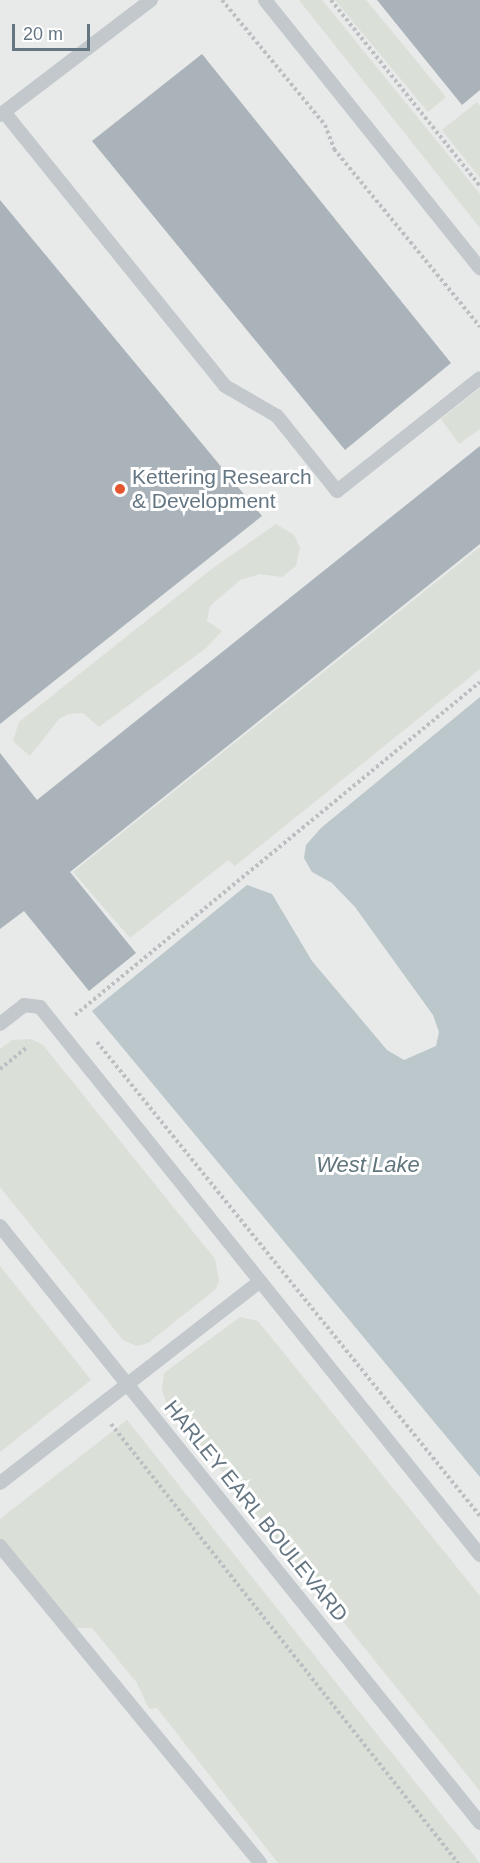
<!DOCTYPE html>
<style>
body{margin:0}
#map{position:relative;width:480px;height:1863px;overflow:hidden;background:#fafaf8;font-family:Helvetica,sans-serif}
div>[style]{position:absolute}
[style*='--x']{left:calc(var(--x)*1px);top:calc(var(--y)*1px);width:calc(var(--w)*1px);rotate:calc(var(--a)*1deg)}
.built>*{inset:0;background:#e8e9e9}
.green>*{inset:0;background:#dadfd7}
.water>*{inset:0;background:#bbc7cb}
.building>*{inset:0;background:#aab3b9}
.path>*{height:4px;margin-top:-2px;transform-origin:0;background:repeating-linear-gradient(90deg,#bbbfc2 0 3px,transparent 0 6px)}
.service>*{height:14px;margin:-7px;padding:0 7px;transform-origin:7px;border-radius:7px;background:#c3c8cc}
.dots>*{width:16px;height:16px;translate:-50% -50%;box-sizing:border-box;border:3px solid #fff;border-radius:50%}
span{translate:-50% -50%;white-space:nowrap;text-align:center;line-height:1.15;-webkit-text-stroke:6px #fff;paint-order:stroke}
.poi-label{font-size:21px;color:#657683}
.left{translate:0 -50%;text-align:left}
.street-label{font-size:21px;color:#657683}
.water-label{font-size:22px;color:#60757c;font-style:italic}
.scale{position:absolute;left:12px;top:24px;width:78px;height:27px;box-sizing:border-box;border:3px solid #657683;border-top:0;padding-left:8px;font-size:18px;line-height:21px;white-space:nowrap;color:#657683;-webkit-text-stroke:4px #fff;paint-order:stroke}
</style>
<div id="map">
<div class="built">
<i style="clip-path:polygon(0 0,480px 0,480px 1863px,0 1863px)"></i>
</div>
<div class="green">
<i style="clip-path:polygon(299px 0,322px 0,480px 194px,480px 228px)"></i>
<i style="clip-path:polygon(335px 0,366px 0,446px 97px,428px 112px)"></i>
<i style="clip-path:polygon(477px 102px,480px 106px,480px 178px,442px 130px)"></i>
<i style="clip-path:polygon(480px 388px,480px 429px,459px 444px,441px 419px)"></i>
<i style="clip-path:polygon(276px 524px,294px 535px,300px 548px,296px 566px,282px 577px,260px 574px,240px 580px,210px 606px,207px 621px,222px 631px,206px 648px,99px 727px,83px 713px,68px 714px,59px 719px,30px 756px,13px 741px,19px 722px,213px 568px)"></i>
<i style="clip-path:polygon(480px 547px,480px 669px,235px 866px,228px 860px,130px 938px,73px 872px)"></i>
<i style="clip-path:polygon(31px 1039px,43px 1045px,215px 1259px,219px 1280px,216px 1289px,148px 1343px,137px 1346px,123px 1340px,0 1187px,0 1049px,12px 1040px)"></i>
<i style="clip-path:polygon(0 1266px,91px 1380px,0 1452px)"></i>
<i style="clip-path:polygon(240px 1317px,258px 1321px,480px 1596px,480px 1791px,166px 1402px,162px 1390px,164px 1373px)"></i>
<i style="clip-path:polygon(127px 1420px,388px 1748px,480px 1863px,278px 1863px,157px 1708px,149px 1709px,137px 1683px,92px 1628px,63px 1628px,0 1544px,0 1519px)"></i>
</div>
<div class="water">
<i style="clip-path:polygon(480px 697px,480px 1477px,92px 1011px,247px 885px,272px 894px,312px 961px,387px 1050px,404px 1060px,436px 1046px,439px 1032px,433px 1015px,355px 907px,332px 883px,312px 872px,304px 858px,306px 845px,321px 828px)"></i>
</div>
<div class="building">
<i style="clip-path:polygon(377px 0,480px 0,480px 90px,462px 105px)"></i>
<i style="clip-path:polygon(202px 54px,451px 363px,345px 450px,92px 141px)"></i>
<i style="clip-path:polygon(0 200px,262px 516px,0 724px)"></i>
<i style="clip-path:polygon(480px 446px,480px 544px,70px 872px,136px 953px,89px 991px,24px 911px,0 929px,0 753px,37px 800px)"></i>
</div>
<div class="path">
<i style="--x:222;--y:0;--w:162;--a:50.5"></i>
<i style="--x:325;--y:125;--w:26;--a:69"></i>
<i style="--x:334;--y:149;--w:230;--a:50.6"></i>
<i style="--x:331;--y:0;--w:238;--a:51.3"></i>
<i style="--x:75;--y:1015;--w:524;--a:-39.43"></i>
<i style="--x:97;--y:1042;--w:609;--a:51.06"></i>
<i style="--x:0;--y:1069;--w:36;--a:-39"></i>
<i style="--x:111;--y:1424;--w:560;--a:51.68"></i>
</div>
<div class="service">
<i style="--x:265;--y:0;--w:344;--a:51.3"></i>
<i style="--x:4;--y:112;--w:352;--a:51.1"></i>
<i style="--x:225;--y:386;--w:60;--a:30"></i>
<i style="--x:277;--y:416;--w:96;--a:51.3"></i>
<i style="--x:337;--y:491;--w:182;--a:-38.3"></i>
<i style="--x:0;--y:115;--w:190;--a:-37.3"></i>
<i style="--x:0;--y:1024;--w:31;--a:-38"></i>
<i style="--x:24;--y:1005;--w:16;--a:7"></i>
<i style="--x:40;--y:1007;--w:703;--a:51.24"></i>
<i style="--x:0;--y:1226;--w:766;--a:51.2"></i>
<i style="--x:0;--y:1483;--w:328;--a:-37.8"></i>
<i style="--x:0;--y:1546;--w:410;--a:50.6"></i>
</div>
<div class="dots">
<i style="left:120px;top:489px;background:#e4572e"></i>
</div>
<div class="poi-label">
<span class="left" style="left:132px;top:489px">Kettering Research<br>&amp; Development</span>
</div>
<div class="street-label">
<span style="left:256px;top:1511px;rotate:51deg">HARLEY EARL BOULEVARD</span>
</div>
<div class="water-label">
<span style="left:368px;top:1165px">West Lake</span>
</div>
<div class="scale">20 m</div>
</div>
